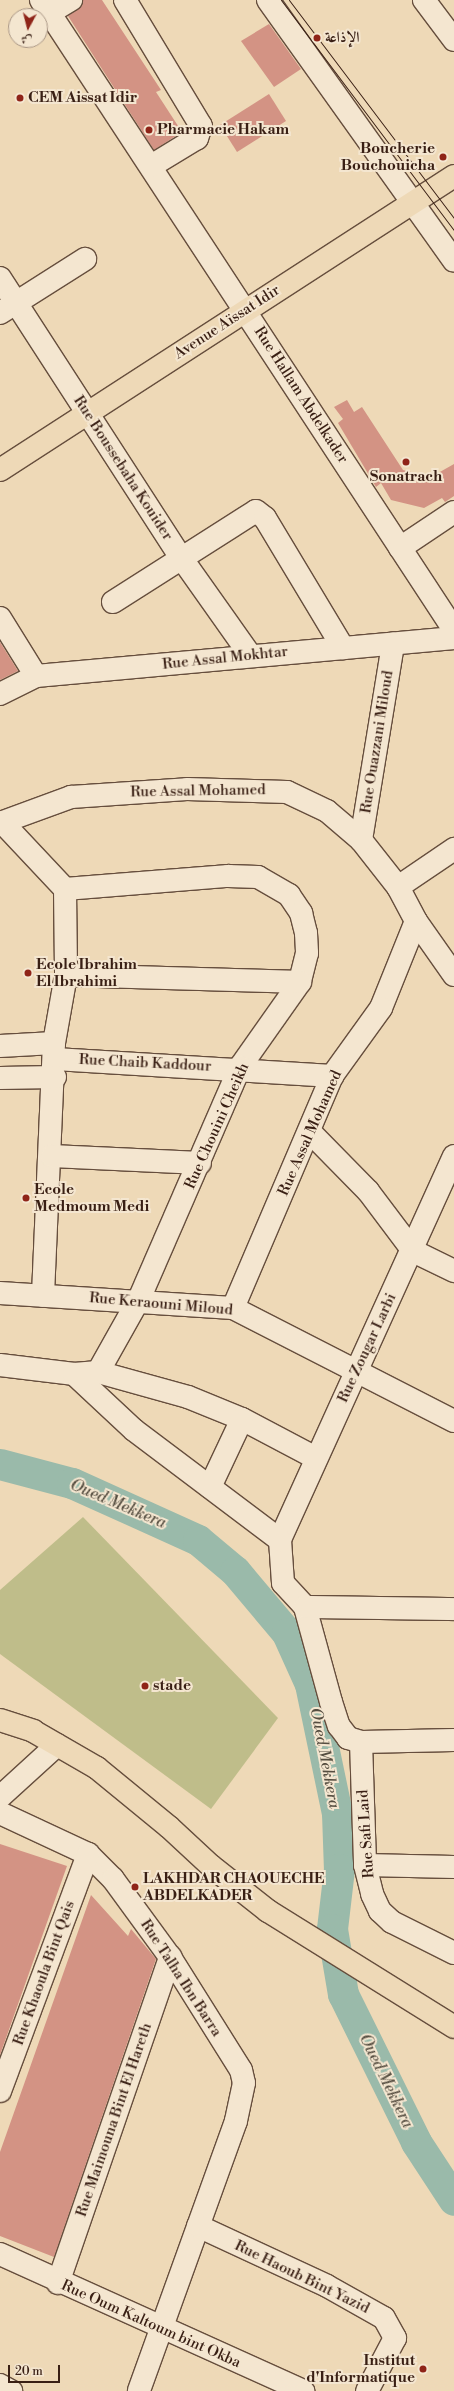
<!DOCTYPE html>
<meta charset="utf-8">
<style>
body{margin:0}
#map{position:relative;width:454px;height:2391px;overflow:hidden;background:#eed9b7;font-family:"Libre Bodoni",Amiri,serif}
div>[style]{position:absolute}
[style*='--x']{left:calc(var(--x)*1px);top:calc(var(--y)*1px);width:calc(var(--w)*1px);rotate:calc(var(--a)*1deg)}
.green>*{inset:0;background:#bfbd8a}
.river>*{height:31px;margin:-15.5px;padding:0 15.5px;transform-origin:15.5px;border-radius:15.5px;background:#9abaaa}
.building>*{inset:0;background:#d39384}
.roads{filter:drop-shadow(1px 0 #664e3d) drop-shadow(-1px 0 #664e3d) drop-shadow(0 1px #664e3d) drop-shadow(0 -1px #664e3d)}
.minor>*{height:22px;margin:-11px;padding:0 11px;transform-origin:11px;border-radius:11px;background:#f4e6d0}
.major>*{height:22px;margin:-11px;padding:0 11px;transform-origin:11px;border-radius:11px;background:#eed9b7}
.tram>*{height:1px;margin:-0.5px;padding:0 0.5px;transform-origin:0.5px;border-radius:0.5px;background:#391f14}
.dots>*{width:11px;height:11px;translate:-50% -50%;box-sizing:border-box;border:2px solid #f4e6d0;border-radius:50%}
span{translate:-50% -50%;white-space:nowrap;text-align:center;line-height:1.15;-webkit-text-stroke:4px #f4e6d0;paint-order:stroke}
.poi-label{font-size:15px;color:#391f14;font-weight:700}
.left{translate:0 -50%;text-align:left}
.right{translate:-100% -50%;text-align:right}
.street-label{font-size:15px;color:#391f14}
.water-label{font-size:16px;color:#564e41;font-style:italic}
.north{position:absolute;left:8px;top:8px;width:40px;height:40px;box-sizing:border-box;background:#f4e6d0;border:1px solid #a99685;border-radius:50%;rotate:187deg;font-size:11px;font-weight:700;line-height:16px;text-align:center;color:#391f14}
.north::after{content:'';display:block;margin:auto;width:14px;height:18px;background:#8f2418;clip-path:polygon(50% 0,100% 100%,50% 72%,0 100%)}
.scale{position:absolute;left:8px;top:2365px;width:52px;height:18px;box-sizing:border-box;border:2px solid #391f14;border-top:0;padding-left:5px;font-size:12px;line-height:14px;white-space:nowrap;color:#391f14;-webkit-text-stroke:3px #f4e6d0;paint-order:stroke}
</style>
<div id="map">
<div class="green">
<i style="clip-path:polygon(83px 1517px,278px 1718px,211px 1809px,0 1654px,0 1590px)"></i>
</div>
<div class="river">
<i style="--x:0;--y:1464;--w:74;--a:14.8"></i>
<i style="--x:72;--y:1483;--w:138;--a:24.3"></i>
<i style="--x:198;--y:1540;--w:48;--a:40"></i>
<i style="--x:235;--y:1571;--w:81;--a:50"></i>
<i style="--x:287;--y:1633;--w:56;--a:65.7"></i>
<i style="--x:310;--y:1684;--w:132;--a:78.2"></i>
<i style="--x:337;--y:1813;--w:56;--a:88"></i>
<i style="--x:339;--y:1869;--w:60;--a:96.7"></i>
<i style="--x:332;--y:1929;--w:66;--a:80.4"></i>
<i style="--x:343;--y:1994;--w:165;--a:63.7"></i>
<i style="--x:416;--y:2142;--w:69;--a:56.8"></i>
</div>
<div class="building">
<i style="clip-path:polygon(83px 0,102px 0,161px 90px,156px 92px,182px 132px,154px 150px,68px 16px,82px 6px)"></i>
<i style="clip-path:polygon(269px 24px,301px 69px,274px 87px,241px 41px)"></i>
<i style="clip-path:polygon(269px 94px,286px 121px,237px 152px,220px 125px)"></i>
<i style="clip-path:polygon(347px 400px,354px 412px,362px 407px,403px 470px,431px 477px,454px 464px,454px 496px,445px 502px,442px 498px,424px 508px,391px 500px,381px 483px,376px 487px,338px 423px,343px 419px,334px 407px)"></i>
<i style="clip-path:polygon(0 642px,18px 671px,0 680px)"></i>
<i style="clip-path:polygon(0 1844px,67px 1866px,0 2055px)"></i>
<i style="clip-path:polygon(91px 1895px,128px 1936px,131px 1929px,156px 1959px,54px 2257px,0 2236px,0 2152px)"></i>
</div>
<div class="roads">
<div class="minor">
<i style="--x:41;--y:0;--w:753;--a:56.75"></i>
<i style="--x:125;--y:0;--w:147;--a:58.9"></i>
<i style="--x:201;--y:126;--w:13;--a:108"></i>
<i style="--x:197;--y:138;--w:54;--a:148.7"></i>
<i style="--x:268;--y:0;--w:320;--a:54.5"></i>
<i style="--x:424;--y:0;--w:50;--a:53.1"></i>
<i style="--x:49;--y:13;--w:26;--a:-31"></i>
<i style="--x:0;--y:278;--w:331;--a:57.1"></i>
<i style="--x:180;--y:556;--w:121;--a:54.7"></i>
<i style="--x:0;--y:313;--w:101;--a:-32.4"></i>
<i style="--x:400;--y:548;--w:65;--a:-33.7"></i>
<i style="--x:113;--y:602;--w:169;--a:-32.5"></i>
<i style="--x:256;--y:511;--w:11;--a:38"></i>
<i style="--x:265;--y:518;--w:152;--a:59"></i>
<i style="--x:0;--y:618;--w:68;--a:58.2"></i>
<i style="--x:0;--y:694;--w:40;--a:-26.6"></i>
<i style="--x:36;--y:676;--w:420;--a:-5.2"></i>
<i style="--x:2;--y:822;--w:92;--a:46.8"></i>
<i style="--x:65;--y:889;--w:86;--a:89.3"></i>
<i style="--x:66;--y:975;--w:69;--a:100"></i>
<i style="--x:54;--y:1043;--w:253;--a:92.5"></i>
<i style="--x:0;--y:823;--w:76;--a:-20.1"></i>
<i style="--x:71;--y:797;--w:116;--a:-3.9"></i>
<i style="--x:187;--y:789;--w:100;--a:1.7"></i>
<i style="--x:287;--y:792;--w:44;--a:25.4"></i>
<i style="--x:327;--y:811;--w:45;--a:40.5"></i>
<i style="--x:361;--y:840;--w:60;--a:51.8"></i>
<i style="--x:398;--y:887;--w:38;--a:62"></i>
<i style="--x:416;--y:921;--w:94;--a:111.9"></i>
<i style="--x:381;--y:1008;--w:84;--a:125.8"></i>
<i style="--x:332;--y:1076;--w:252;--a:113.1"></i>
<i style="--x:361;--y:840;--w:199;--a:-80.7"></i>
<i style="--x:398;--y:887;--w:68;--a:-34.2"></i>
<i style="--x:65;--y:889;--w:164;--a:-4.6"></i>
<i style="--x:228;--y:876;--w:30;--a:2"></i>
<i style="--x:258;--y:877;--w:36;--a:30"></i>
<i style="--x:289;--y:895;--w:22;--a:56"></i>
<i style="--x:301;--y:913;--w:21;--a:76"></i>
<i style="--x:306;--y:933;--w:20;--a:87"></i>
<i style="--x:307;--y:953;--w:30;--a:104"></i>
<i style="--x:300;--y:982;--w:104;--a:125.2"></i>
<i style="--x:240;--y:1067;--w:253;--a:113.5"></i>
<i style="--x:139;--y:1299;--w:84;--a:119.3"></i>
<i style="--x:416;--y:921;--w:66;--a:54.9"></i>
<i style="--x:66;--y:975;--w:234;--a:1.7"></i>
<i style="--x:0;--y:1046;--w:54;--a:-3.2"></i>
<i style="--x:55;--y:1059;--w:278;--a:3.5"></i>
<i style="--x:0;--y:1078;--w:55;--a:-1"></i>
<i style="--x:310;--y:1132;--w:83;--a:45.5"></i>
<i style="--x:368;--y:1191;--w:75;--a:53.1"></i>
<i style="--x:413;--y:1251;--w:46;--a:26"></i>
<i style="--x:52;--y:1156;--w:148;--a:2.7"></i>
<i style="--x:454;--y:1156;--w:422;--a:114.4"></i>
<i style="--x:280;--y:1540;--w:43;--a:86"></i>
<i style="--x:283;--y:1583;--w:33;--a:47"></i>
<i style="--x:305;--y:1607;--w:98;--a:74.7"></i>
<i style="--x:331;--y:1702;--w:25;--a:72"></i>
<i style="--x:339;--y:1726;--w:15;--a:53"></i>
<i style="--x:348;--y:1738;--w:14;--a:17"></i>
<i style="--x:361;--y:1742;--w:93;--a:-1.2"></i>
<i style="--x:0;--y:1293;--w:233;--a:3.7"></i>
<i style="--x:233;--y:1308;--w:248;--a:27.1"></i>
<i style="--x:0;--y:1365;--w:75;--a:6.9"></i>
<i style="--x:74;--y:1374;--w:24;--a:-5"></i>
<i style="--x:98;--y:1372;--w:93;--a:15.5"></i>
<i style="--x:188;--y:1397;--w:58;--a:22.2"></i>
<i style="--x:242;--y:1419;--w:84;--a:27.8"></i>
<i style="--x:74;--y:1374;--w:82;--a:43"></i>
<i style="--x:134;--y:1430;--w:183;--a:37"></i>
<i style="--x:210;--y:1487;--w:75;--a:-64.8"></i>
<i style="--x:305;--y:1607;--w:149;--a:0.8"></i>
<i style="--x:361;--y:1742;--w:123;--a:88.1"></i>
<i style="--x:365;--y:1865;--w:30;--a:76"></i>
<i style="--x:372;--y:1894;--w:19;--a:65"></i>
<i style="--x:380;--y:1911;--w:16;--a:43"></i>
<i style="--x:392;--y:1922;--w:69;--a:26.6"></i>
<i style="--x:0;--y:1797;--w:77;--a:-42.4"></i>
<i style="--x:0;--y:1813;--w:97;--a:25"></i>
<i style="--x:88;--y:1854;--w:35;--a:45"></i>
<i style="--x:113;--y:1879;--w:97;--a:53.8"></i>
<i style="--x:170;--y:1957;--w:133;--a:57.9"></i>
<i style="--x:241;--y:2070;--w:13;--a:77"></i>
<i style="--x:244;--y:2083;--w:39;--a:102"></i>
<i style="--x:236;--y:2121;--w:287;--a:109.8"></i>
<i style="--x:365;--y:1865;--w:89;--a:1.3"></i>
<i style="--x:0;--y:2091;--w:253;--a:-69.6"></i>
<i style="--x:198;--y:2226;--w:142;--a:24.9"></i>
<i style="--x:327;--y:2286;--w:65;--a:29.3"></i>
<i style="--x:384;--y:2318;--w:23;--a:61"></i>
<i style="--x:395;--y:2338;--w:60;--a:117.8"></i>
<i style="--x:0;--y:2254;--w:333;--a:24.3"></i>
<i style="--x:58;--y:2283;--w:345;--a:-71"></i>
<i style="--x:0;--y:2385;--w:13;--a:29"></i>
</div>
<div class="major">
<i style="--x:0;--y:470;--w:541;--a:-32.93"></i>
<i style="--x:0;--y:1720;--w:35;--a:18"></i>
<i style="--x:33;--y:1731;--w:74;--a:30"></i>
<i style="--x:97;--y:1768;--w:93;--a:39.3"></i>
<i style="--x:169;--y:1827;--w:57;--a:42.9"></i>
<i style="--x:211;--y:1866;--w:73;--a:38.3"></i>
<i style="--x:268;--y:1911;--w:219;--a:31.9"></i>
</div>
</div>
<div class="tram">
<i style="--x:281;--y:0;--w:288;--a:53.1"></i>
<i style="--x:289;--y:0;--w:273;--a:52.9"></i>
</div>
<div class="dots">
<i style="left:317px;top:38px;background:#8f2418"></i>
<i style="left:20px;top:98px;background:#8f2418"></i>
<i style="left:149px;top:130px;background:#8f2418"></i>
<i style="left:443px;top:157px;background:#8f2418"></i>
<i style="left:406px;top:462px;background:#8f2418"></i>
<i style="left:28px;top:973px;background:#8f2418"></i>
<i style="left:26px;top:1198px;background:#8f2418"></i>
<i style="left:145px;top:1686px;background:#8f2418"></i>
<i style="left:135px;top:1887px;background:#8f2418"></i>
<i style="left:423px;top:2369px;background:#8f2418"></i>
</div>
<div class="poi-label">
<span class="left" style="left:325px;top:38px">الإذاعة</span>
<span class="left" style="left:28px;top:98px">CEM Aissat Idir</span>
<span class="left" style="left:157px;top:130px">Pharmacie Hakam</span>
<span class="right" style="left:435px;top:157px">Boucherie<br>Bouchouicha</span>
<span style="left:406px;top:477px">Sonatrach</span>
<span class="left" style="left:36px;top:973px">Ecole Ibrahim<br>El Ibrahimi</span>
<span class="left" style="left:34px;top:1198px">Ecole<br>Medmoum Medi</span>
<span class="left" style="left:153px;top:1686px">stade</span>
<span class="left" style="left:143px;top:1887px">LAKHDAR CHAOUECHE<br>ABDELKADER</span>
<span class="right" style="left:415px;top:2369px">Institut<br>d'Informatique</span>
</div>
<div class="street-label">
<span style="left:227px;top:322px;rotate:-33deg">Avenue Aïssat Idir</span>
<span style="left:301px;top:395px;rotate:57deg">Rue Hallam Abdelkader</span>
<span style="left:123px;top:468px;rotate:57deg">Rue Boussebaha Kouider</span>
<span style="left:225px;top:658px;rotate:-6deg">Rue Assal Mokhtar</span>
<span style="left:377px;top:742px;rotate:-81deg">Rue Ouazzani Miloud</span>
<span style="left:198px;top:791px;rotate:-1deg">Rue Assal Mohamed</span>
<span style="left:145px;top:1063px;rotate:3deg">Rue Chaib Kaddour</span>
<span style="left:217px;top:1126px;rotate:-66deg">Rue Chouini Cheikh</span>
<span style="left:310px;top:1133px;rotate:-66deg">Rue Assal Mohamed</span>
<span style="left:161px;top:1304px;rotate:5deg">Rue Keraouni Miloud</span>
<span style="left:367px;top:1348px;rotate:-65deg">Rue Zougar Larbi</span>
<span style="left:366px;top:1834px;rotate:-94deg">Rue Safi Laid</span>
<span style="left:44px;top:1973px;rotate:-70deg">Rue Khaoula Bint Qais</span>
<span style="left:181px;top:1978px;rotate:57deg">Rue Talha Ibn Barra</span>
<span style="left:114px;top:2120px;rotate:-71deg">Rue Maimouna Bint El Hareth</span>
<span style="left:302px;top:2277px;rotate:26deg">Rue Haoub Bint Yazid</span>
<span style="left:151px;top:2324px;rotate:24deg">Rue Oum Kaltoum bint Okba</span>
</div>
<div class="water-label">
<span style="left:118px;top:1504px;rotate:23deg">Oued Mekkera</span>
<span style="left:325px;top:1758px;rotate:79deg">Oued Mekkera</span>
<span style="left:386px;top:2081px;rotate:64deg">Oued Mekkera</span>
</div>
<div class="north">ش</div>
<div class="scale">20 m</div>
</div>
